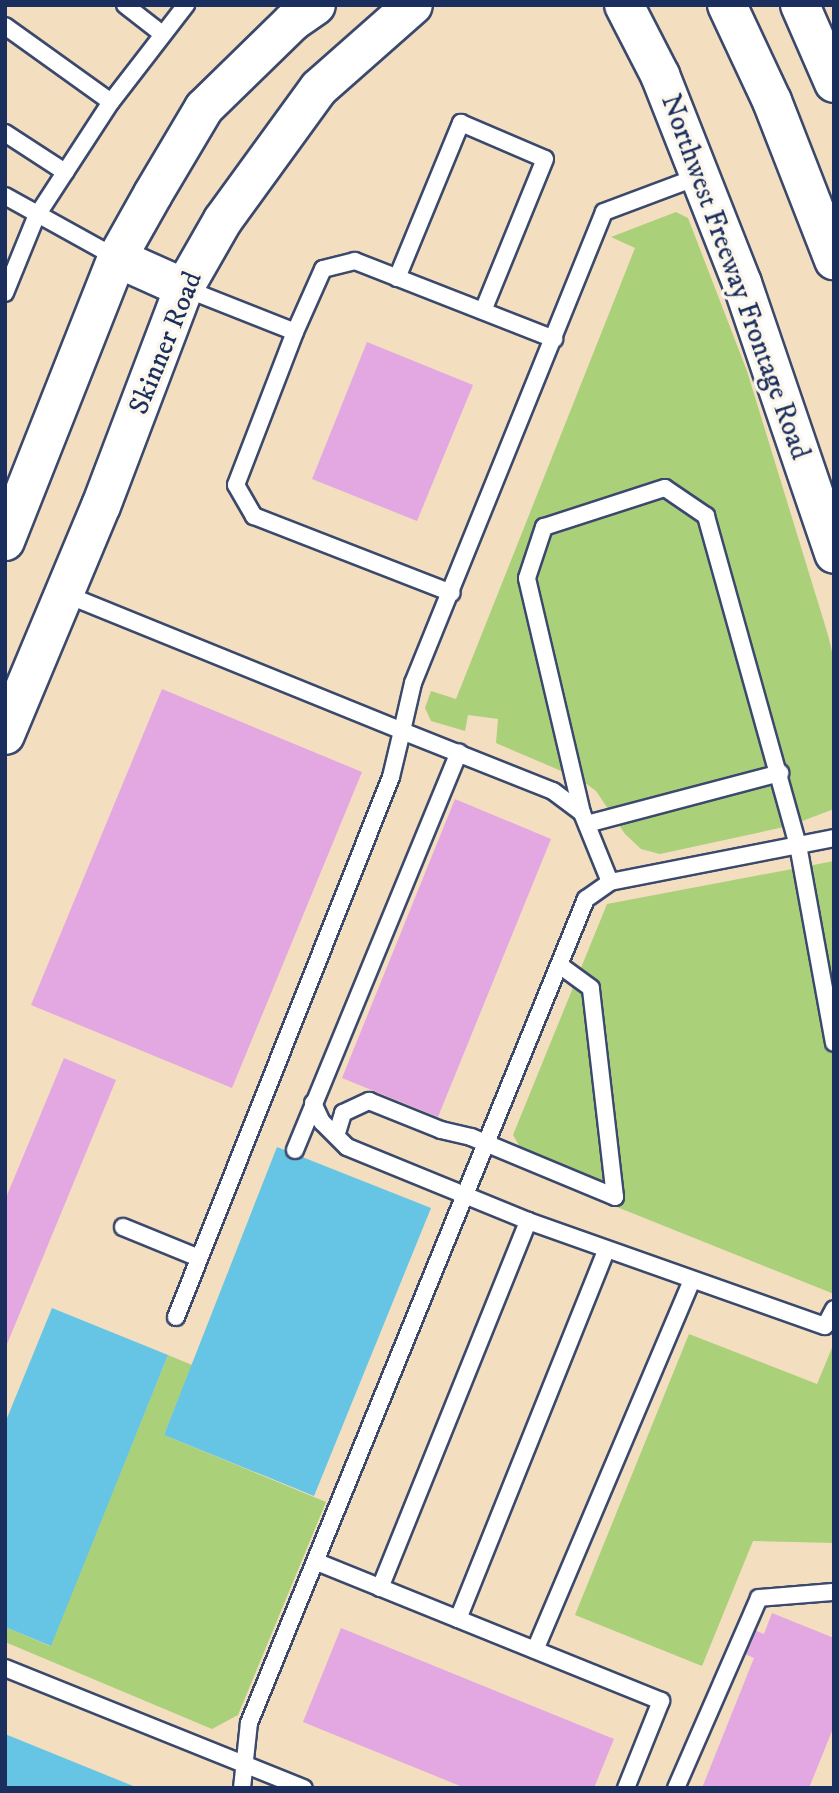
<!DOCTYPE html>
<style>
body{margin:0}
#map{position:relative;width:839px;height:1793px;overflow:hidden;background:#f3dec0;font-family:"IM FELL DW Pica",serif}
div>[style]{position:absolute}
[style*='--x']{left:calc(var(--x)*1px);top:calc(var(--y)*1px);width:calc(var(--w)*1px);rotate:calc(var(--a)*1deg)}
.green>*{inset:0;background:#abd07a}
.water>*{inset:0;background:#66c5e4}
.building>*{inset:0;background:#e3a8e2}
.roads{filter:drop-shadow(2px 0 #3b496d) drop-shadow(-2px 0 #3b496d) drop-shadow(0 2px #3b496d) drop-shadow(0 -2px #3b496d)}
.lane>*{height:16px;margin:-8px;padding:0 8px;transform-origin:8px;border-radius:8px;background:#fff}
.secondary>*{height:38px;margin:-19px;padding:0 19px;transform-origin:19px;border-radius:19px;background:#fff}
.highway>*{height:38px;margin:-19px;padding:0 19px;transform-origin:19px;border-radius:19px;background:#fff}
span{translate:-50% -50%;white-space:nowrap;text-align:center;line-height:1.15;-webkit-text-stroke:7px #fbf7ec;paint-order:stroke}
.street-label{font-size:28px;color:#1b2f5e}
.frame{position:absolute;inset:0;border:7px solid #1b2f5e;pointer-events:none}
</style>
<div id="map">
<div class="green">
<i style="clip-path:polygon(676px 212px,688px 218px,747px 371px,828px 635px,834px 660px,834px 809px,789px 826px,660px 854px,641px 849px,625px 834px,596px 791px,580px 779px,496px 743px,498px 719px,468px 715px,465px 731px,431px 721px,425px 708px,431px 691px,456px 699px,635px 248px,611px 237px)"></i>
<i style="clip-path:polygon(834px 861px,834px 1294px,512px 1165px,520px 1147px,513px 1135px,607px 904px)"></i>
<i style="clip-path:polygon(689px 1334px,817px 1384px,834px 1343px,834px 1543px,753px 1541px,702px 1666px,575px 1615px)"></i>
<i style="clip-path:polygon(168px 1355px,192px 1365px,164px 1435px,326px 1502px,238px 1715px,212px 1729px,5px 1642px,5px 1627px,50px 1646px)"></i>
</div>
<div class="water">
<i style="clip-path:polygon(277px 1147px,431px 1208px,314px 1496px,164px 1435px)"></i>
<i style="clip-path:polygon(52px 1308px,168px 1355px,51px 1646px,5px 1627px,5px 1423px)"></i>
<i style="clip-path:polygon(5px 1734px,138px 1788px,5px 1788px)"></i>
</div>
<div class="building">
<i style="clip-path:polygon(367px 342px,473px 385px,417px 521px,312px 479px)"></i>
<i style="clip-path:polygon(162px 689px,362px 772px,232px 1088px,31px 1005px)"></i>
<i style="clip-path:polygon(455px 799px,551px 839px,438px 1117px,342px 1078px)"></i>
<i style="clip-path:polygon(64px 1058px,116px 1080px,5px 1349px,5px 1200px)"></i>
<i style="clip-path:polygon(772px 1613px,834px 1638px,834px 1726px,809px 1788px,702px 1788px,754px 1658px,745px 1654px,754px 1630px,764px 1634px)"></i>
<i style="clip-path:polygon(341px 1628px,614px 1739px,594px 1788px,465px 1788px,303px 1722px)"></i>
</div>
<div class="roads">
<div class="lane">
<i style="--x:125;--y:5;--w:46;--a:37.9"></i>
<i style="--x:5;--y:26;--w:130;--a:35.6"></i>
<i style="--x:5;--y:133;--w:72;--a:33"></i>
<i style="--x:5;--y:196;--w:128;--a:29"></i>
<i style="--x:397;--y:278;--w:168;--a:-67.6"></i>
<i style="--x:461;--y:123;--w:91;--a:23.2"></i>
<i style="--x:545;--y:159;--w:164;--a:112.2"></i>
<i style="--x:184;--y:288;--w:119;--a:21.6"></i>
<i style="--x:295;--y:332;--w:164;--a:111.1"></i>
<i style="--x:236;--y:485;--w:36;--a:60"></i>
<i style="--x:254;--y:516;--w:212;--a:21.3"></i>
<i style="--x:5;--y:293;--w:82;--a:-67.8"></i>
<i style="--x:36;--y:217;--w:137;--a:-56.9"></i>
<i style="--x:111;--y:102;--w:123;--a:-52.3"></i>
<i style="--x:295;--y:332;--w:69;--a:-66"></i>
<i style="--x:323;--y:269;--w:33;--a:-14"></i>
<i style="--x:355;--y:261;--w:214;--a:21.4"></i>
<i style="--x:65;--y:594;--w:364;--a:22.1"></i>
<i style="--x:402;--y:731;--w:49;--a:-77.1"></i>
<i style="--x:413;--y:683;--w:508;--a:-67.93"></i>
<i style="--x:604;--y:212;--w:103;--a:-20.6"></i>
<i style="--x:582;--y:813;--w:241;--a:-103.2"></i>
<i style="--x:527;--y:578;--w:54;--a:-71.6"></i>
<i style="--x:544;--y:527;--w:127;--a:-17.9"></i>
<i style="--x:665;--y:488;--w:50;--a:34.3"></i>
<i style="--x:706;--y:516;--w:342;--a:74.4"></i>
<i style="--x:798;--y:845;--w:201;--a:79.7"></i>
<i style="--x:587;--y:824;--w:200;--a:-14.8"></i>
<i style="--x:313;--y:1103;--w:21;--a:65"></i>
<i style="--x:322;--y:1122;--w:35;--a:45"></i>
<i style="--x:347;--y:1147;--w:196;--a:22.2"></i>
<i style="--x:528;--y:1221;--w:315;--a:19.5"></i>
<i style="--x:825;--y:1326;--w:19;--a:-62"></i>
<i style="--x:337;--y:1133;--w:21;--a:-73"></i>
<i style="--x:343;--y:1113;--w:29;--a:-25"></i>
<i style="--x:369;--y:1101;--w:78;--a:21.9"></i>
<i style="--x:441;--y:1130;--w:31;--a:13"></i>
<i style="--x:471;--y:1137;--w:156;--a:22.6"></i>
<i style="--x:615;--y:1197;--w:210;--a:-96.6"></i>
<i style="--x:591;--y:988;--w:39;--a:-144"></i>
<i style="--x:295;--y:1150;--w:430;--a:-67.6"></i>
<i style="--x:123;--y:1227;--w:82;--a:22.2"></i>
<i style="--x:176;--y:1317;--w:581;--a:-68.29"></i>
<i style="--x:391;--y:777;--w:47;--a:-76.6"></i>
<i style="--x:402;--y:731;--w:162;--a:21.7"></i>
<i style="--x:553;--y:791;--w:36;--a:37"></i>
<i style="--x:582;--y:813;--w:74;--a:67.9"></i>
<i style="--x:610;--y:882;--w:228;--a:-11.1"></i>
<i style="--x:317;--y:1562;--w:371;--a:22"></i>
<i style="--x:661;--y:1701;--w:94;--a:111.9"></i>
<i style="--x:380;--y:1588;--w:396;--a:-68"></i>
<i style="--x:458;--y:1619;--w:398;--a:-68.1"></i>
<i style="--x:535;--y:1650;--w:401;--a:-67"></i>
<i style="--x:5;--y:1668;--w:322;--a:21.9"></i>
<i style="--x:242;--y:1788;--w:65;--a:-83.9"></i>
<i style="--x:249;--y:1723;--w:890;--a:-67.76"></i>
<i style="--x:586;--y:899;--w:29;--a:-35"></i>
<i style="--x:676;--y:1788;--w:207;--a:-66.4"></i>
<i style="--x:759;--y:1598;--w:75;--a:-4.6"></i>
</div>
<div class="secondary">
<i style="--x:624;--y:5;--w:79;--a:62.8"></i>
<i style="--x:660;--y:75;--w:224;--a:68.5"></i>
<i style="--x:742;--y:283;--w:286;--a:71.2"></i>
<i style="--x:117;--y:258;--w:73;--a:24.1"></i>
<i style="--x:5;--y:541;--w:304;--a:-68.4"></i>
<i style="--x:117;--y:258;--w:73;--a:-60.6"></i>
<i style="--x:153;--y:194;--w:100;--a:-59.3"></i>
<i style="--x:204;--y:108;--w:123;--a:-44.3"></i>
<i style="--x:292;--y:22;--w:29;--a:-35"></i>
<i style="--x:5;--y:735;--w:248;--a:-67.3"></i>
<i style="--x:101;--y:506;--w:233;--a:-69.2"></i>
<i style="--x:184;--y:288;--w:78;--a:-60.2"></i>
<i style="--x:223;--y:220;--w:163;--a:-54"></i>
<i style="--x:319;--y:88;--w:125;--a:-41.4"></i>
</div>
<div class="highway">
<i style="--x:727;--y:5;--w:106;--a:64.9"></i>
<i style="--x:772;--y:101;--w:171;--a:68.7"></i>
<i style="--x:800;--y:5;--w:85;--a:66.4"></i>
</div>
</div>
<div class="street-label">
<span style="left:735px;top:277px;rotate:70deg">Northwest Freeway Frontage Road</span>
<span style="left:166px;top:343px;rotate:-68deg">Skinner Road</span>
</div>
<div class="frame"></div>
</div>
